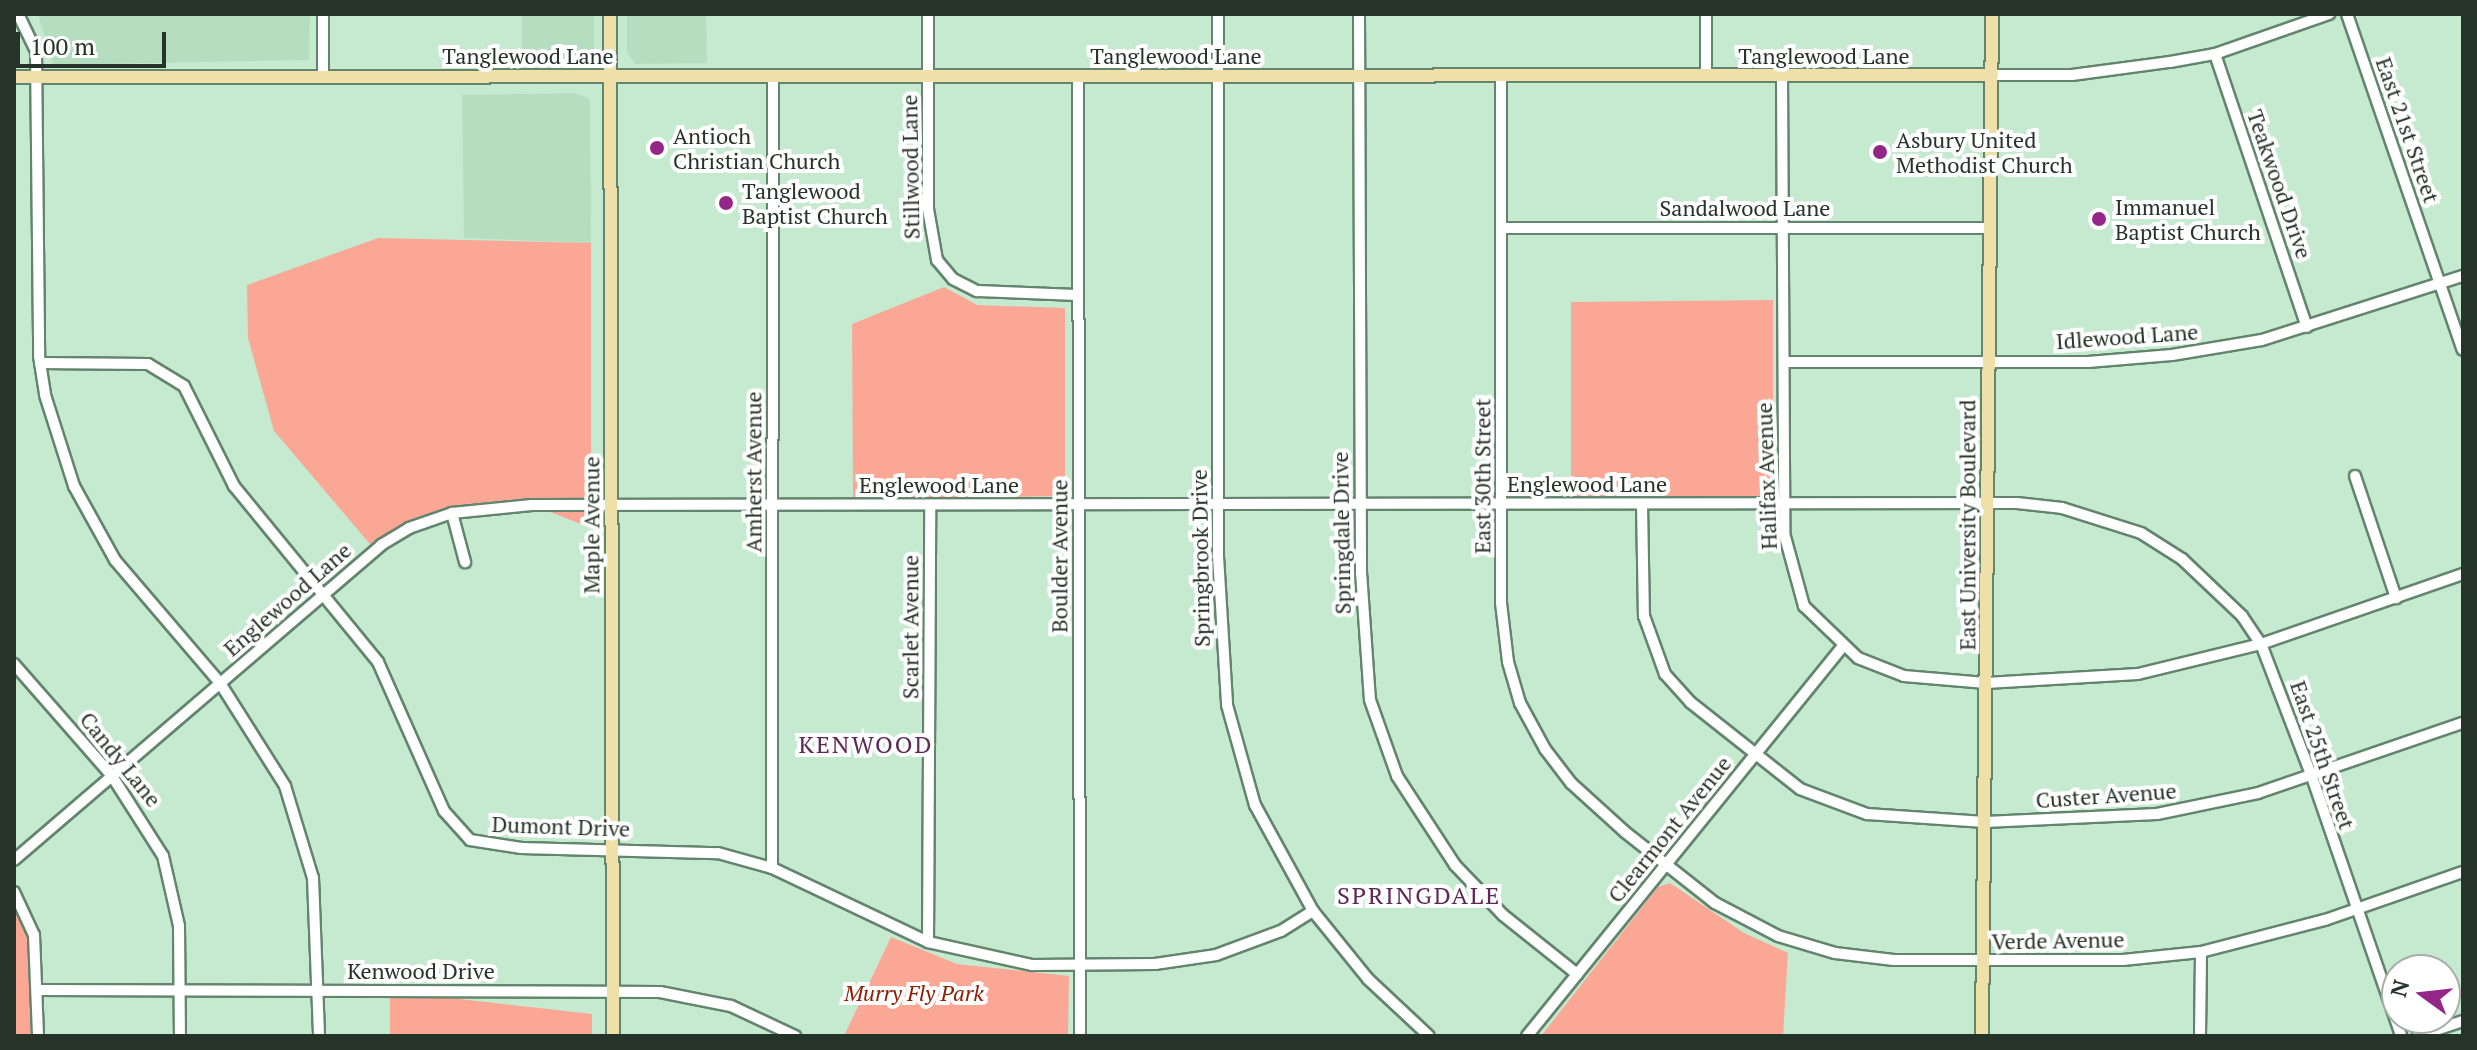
<!DOCTYPE html>
<style>
body{margin:0}
#map{position:relative;width:2477px;height:1050px;overflow:hidden;background:#c6ead0;font-family:"PT Serif",serif}
div>[style]{position:absolute}
[style*='--x']{left:calc(var(--x)*1px);top:calc(var(--y)*1px);width:calc(var(--w)*1px);rotate:calc(var(--a)*1deg)}
.built>*{inset:0;background:#b5dec1}
.green>*{inset:0;background:#faa895}
.roads{filter:drop-shadow(2px 0 #63846d) drop-shadow(-2px 0 #63846d) drop-shadow(0 2px #63846d) drop-shadow(0 -2px #63846d)}
.minor>*{height:10px;margin:-5px;padding:0 5px;transform-origin:5px;border-radius:5px;background:#fff}
.major>*{height:12px;margin:-6px;padding:0 6px;transform-origin:6px;border-radius:6px;background:#efdfa8}
.dots>*{width:22px;height:22px;translate:-50% -50%;box-sizing:border-box;border:4px solid #fff;border-radius:50%}
span{translate:-50% -50%;white-space:nowrap;text-align:center;line-height:1.15;-webkit-text-stroke:8px #fff;paint-order:stroke}
.street-label{font-size:22px;color:#263329}
.poi-label{font-size:22px;color:#263329}
.left{translate:0 -50%;text-align:left}
.park-label{font-size:22px;color:#8b2007;font-style:italic}
.neighbourhood-label{font-size:24px;color:#5e2856;letter-spacing:2px}
.frame{position:absolute;inset:0;border:16px solid #263329;pointer-events:none}
.north{position:absolute;left:2381px;top:954px;width:80px;height:80px;box-sizing:border-box;background:#fff;border:2px solid #a8ada9;border-radius:50%;rotate:285deg;font-size:22px;font-weight:700;line-height:32px;text-align:center;color:#263329}
.north::after{content:'';display:block;margin:auto;width:28px;height:36px;background:#942687;clip-path:polygon(50% 0,100% 100%,50% 72%,0 100%)}
.scale{position:absolute;left:16px;top:32px;width:150px;height:36px;box-sizing:border-box;border:4px solid #263329;border-top:0;padding-left:10px;font-size:24px;line-height:28px;white-space:nowrap;color:#263329;-webkit-text-stroke:6px #fff;paint-order:stroke}
</style>
<div id="map">
<div class="built">
<i style="clip-path:polygon(38px 14px,310px 14px,309px 60px,53px 65px)"></i>
<i style="clip-path:polygon(522px 14px,594px 14px,594px 50px,586px 62px,522px 62px)"></i>
<i style="clip-path:polygon(627px 14px,706px 14px,707px 63px,635px 64px,627px 52px)"></i>
<i style="clip-path:polygon(574px 93px,590px 99px,591px 243px,464px 238px,462px 95px)"></i>
</div>
<div class="green">
<i style="clip-path:polygon(378px 238px,591px 243px,591px 528px,532px 505px,438px 517px,375px 550px,274px 431px,248px 338px,247px 285px)"></i>
<i style="clip-path:polygon(944px 287px,977px 305px,1065px 308px,1065px 496px,853px 499px,852px 324px)"></i>
<i style="clip-path:polygon(1773px 300px,1773px 496px,1571px 498px,1571px 302px)"></i>
<i style="clip-path:polygon(1670px 883px,1744px 933px,1788px 953px,1783px 1036px,1541px 1036px,1658px 887px)"></i>
<i style="clip-path:polygon(14px 892px,29px 917px,38px 1036px,14px 1036px)"></i>
<i style="clip-path:polygon(891px 937px,957px 964px,1069px 976px,1068px 1036px,844px 1036px)"></i>
<i style="clip-path:polygon(390px 991px,592px 1014px,592px 1036px,390px 1036px)"></i>
</div>
<div class="roads">
<div class="minor">
<i style="--x:18;--y:14;--w:41;--a:64.1"></i>
<i style="--x:36;--y:51;--w:305;--a:89.4"></i>
<i style="--x:39;--y:356;--w:39;--a:81"></i>
<i style="--x:45;--y:395;--w:96;--a:72.3"></i>
<i style="--x:74;--y:486;--w:85;--a:61"></i>
<i style="--x:115;--y:560;--w:162;--a:49.5"></i>
<i style="--x:220;--y:683;--w:122;--a:57.7"></i>
<i style="--x:285;--y:786;--w:96;--a:73.1"></i>
<i style="--x:313;--y:878;--w:158;--a:87.8"></i>
<i style="--x:323;--y:14;--w:62;--a:90"></i>
<i style="--x:928;--y:14;--w:195;--a:90"></i>
<i style="--x:928;--y:209;--w:52;--a:80"></i>
<i style="--x:937;--y:260;--w:25;--a:50"></i>
<i style="--x:953;--y:279;--w:27;--a:27"></i>
<i style="--x:977;--y:291;--w:101;--a:2.3"></i>
<i style="--x:1218;--y:14;--w:542;--a:90"></i>
<i style="--x:1218;--y:556;--w:149;--a:86.5"></i>
<i style="--x:1227;--y:705;--w:104;--a:74.4"></i>
<i style="--x:1255;--y:805;--w:121;--a:61.3"></i>
<i style="--x:1313;--y:911;--w:87;--a:51"></i>
<i style="--x:1368;--y:979;--w:83;--a:43.1"></i>
<i style="--x:1359;--y:14;--w:558;--a:89.79"></i>
<i style="--x:1361;--y:572;--w:128;--a:86"></i>
<i style="--x:1370;--y:700;--w:81;--a:70.4"></i>
<i style="--x:1397;--y:776;--w:106;--a:56.9"></i>
<i style="--x:1455;--y:865;--w:69;--a:46.2"></i>
<i style="--x:1503;--y:915;--w:95;--a:38.6"></i>
<i style="--x:1706;--y:14;--w:61;--a:90"></i>
<i style="--x:2347;--y:14;--w:355;--a:71"></i>
<i style="--x:2215;--y:54;--w:288;--a:71.4"></i>
<i style="--x:1501;--y:75;--w:528;--a:90"></i>
<i style="--x:1501;--y:603;--w:59;--a:83.2"></i>
<i style="--x:1508;--y:662;--w:43;--a:73.7"></i>
<i style="--x:1520;--y:703;--w:52;--a:61.5"></i>
<i style="--x:1545;--y:749;--w:43;--a:52.6"></i>
<i style="--x:1571;--y:783;--w:73;--a:42.2"></i>
<i style="--x:1625;--y:832;--w:115;--a:38.3"></i>
<i style="--x:1715;--y:903;--w:71;--a:27.6"></i>
<i style="--x:1778;--y:936;--w:59;--a:16.6"></i>
<i style="--x:1835;--y:953;--w:59;--a:6.8"></i>
<i style="--x:1894;--y:960;--w:229;--a:0"></i>
<i style="--x:2123;--y:960;--w:78;--a:-5.9"></i>
<i style="--x:2201;--y:952;--w:128;--a:-14.5"></i>
<i style="--x:2325;--y:920;--w:146;--a:-19.2"></i>
<i style="--x:1782;--y:75;--w:458;--a:89.7"></i>
<i style="--x:1784;--y:533;--w:76;--a:74.7"></i>
<i style="--x:1804;--y:606;--w:75;--a:43.9"></i>
<i style="--x:1858;--y:658;--w:49;--a:21.4"></i>
<i style="--x:1904;--y:676;--w:82;--a:4.9"></i>
<i style="--x:1986;--y:683;--w:152;--a:-3.4"></i>
<i style="--x:2138;--y:674;--w:127;--a:-13.7"></i>
<i style="--x:2261;--y:644;--w:214;--a:-19.1"></i>
<i style="--x:1992;--y:75;--w:80;--a:0"></i>
<i style="--x:2072;--y:75;--w:99;--a:-7.6"></i>
<i style="--x:2170;--y:62;--w:46;--a:-10.1"></i>
<i style="--x:2215;--y:54;--w:121;--a:-19.3"></i>
<i style="--x:1078;--y:76;--w:960;--a:89.88"></i>
<i style="--x:1502;--y:228;--w:487;--a:0"></i>
<i style="--x:1784;--y:362;--w:304;--a:0"></i>
<i style="--x:2088;--y:362;--w:84;--a:-4.8"></i>
<i style="--x:2172;--y:355;--w:91;--a:-9.5"></i>
<i style="--x:2262;--y:340;--w:211;--a:-17.7"></i>
<i style="--x:40;--y:363;--w:108;--a:0.5"></i>
<i style="--x:148;--y:364;--w:42;--a:31.4"></i>
<i style="--x:184;--y:386;--w:112;--a:63.4"></i>
<i style="--x:234;--y:486;--w:227;--a:50.7"></i>
<i style="--x:378;--y:662;--w:163;--a:66.1"></i>
<i style="--x:444;--y:811;--w:39;--a:48"></i>
<i style="--x:470;--y:840;--w:52;--a:8.9"></i>
<i style="--x:521;--y:848;--w:197;--a:1.5"></i>
<i style="--x:718;--y:853;--w:56;--a:15.5"></i>
<i style="--x:772;--y:868;--w:173;--a:25.4"></i>
<i style="--x:928;--y:942;--w:107;--a:12.5"></i>
<i style="--x:1032;--y:965;--w:123;--a:-0.5"></i>
<i style="--x:1155;--y:964;--w:62;--a:-8.4"></i>
<i style="--x:1216;--y:955;--w:69;--a:-20.3"></i>
<i style="--x:1281;--y:931;--w:38;--a:-32"></i>
<i style="--x:2355;--y:476;--w:129;--a:71.4"></i>
<i style="--x:1642;--y:504;--w:112;--a:89"></i>
<i style="--x:1644;--y:616;--w:62;--a:70.1"></i>
<i style="--x:1665;--y:674;--w:38;--a:48"></i>
<i style="--x:1690;--y:702;--w:140;--a:38.3"></i>
<i style="--x:1800;--y:789;--w:72;--a:20.5"></i>
<i style="--x:1867;--y:814;--w:118;--a:3.9"></i>
<i style="--x:1985;--y:822;--w:172;--a:-2.7"></i>
<i style="--x:2157;--y:814;--w:103;--a:-11.7"></i>
<i style="--x:2258;--y:793;--w:217;--a:-18.9"></i>
<i style="--x:452;--y:513;--w:51;--a:75.1"></i>
<i style="--x:14;--y:664;--w:149;--a:48.8"></i>
<i style="--x:112;--y:776;--w:95;--a:57.5"></i>
<i style="--x:163;--y:856;--w:72;--a:77.1"></i>
<i style="--x:179;--y:926;--w:110;--a:89.5"></i>
<i style="--x:14;--y:860;--w:484;--a:-40.6"></i>
<i style="--x:381;--y:545;--w:33;--a:-31"></i>
<i style="--x:409;--y:528;--w:46;--a:-19.2"></i>
<i style="--x:452;--y:513;--w:80;--a:-5.7"></i>
<i style="--x:532;--y:505;--w:1485;--a:-0.08"></i>
<i style="--x:2017;--y:503;--w:45;--a:6.3"></i>
<i style="--x:2062;--y:508;--w:83;--a:17.6"></i>
<i style="--x:2141;--y:533;--w:49;--a:32.4"></i>
<i style="--x:2182;--y:559;--w:83;--a:43.5"></i>
<i style="--x:2242;--y:616;--w:34;--a:56"></i>
<i style="--x:2261;--y:644;--w:139;--a:69"></i>
<i style="--x:2311;--y:774;--w:277;--a:71"></i>
<i style="--x:772;--y:868;--w:792;--a:-89.93"></i>
<i style="--x:14;--y:892;--w:47;--a:65.1"></i>
<i style="--x:34;--y:935;--w:101;--a:87.7"></i>
<i style="--x:928;--y:942;--w:437;--a:-89.7"></i>
<i style="--x:38;--y:990;--w:622;--a:0.18"></i>
<i style="--x:660;--y:992;--w:72;--a:11.2"></i>
<i style="--x:731;--y:1006;--w:71;--a:25.1"></i>
<i style="--x:1527;--y:1036;--w:502;--a:-50.98"></i>
<i style="--x:2200;--y:1036;--w:84;--a:-89.3"></i>
<i style="--x:2418;--y:1036;--w:47;--a:-18.4"></i>
</div>
<div class="major">
<i style="--x:610;--y:14;--w:1022;--a:89.83"></i>
<i style="--x:14;--y:77;--w:1978;--a:-0.06"></i>
<i style="--x:1982;--y:1036;--w:1022;--a:-89.44"></i>
</div>
</div>
<div class="dots">
<i style="left:657px;top:148px;background:#942687"></i>
<i style="left:1880px;top:152px;background:#942687"></i>
<i style="left:726px;top:203px;background:#942687"></i>
<i style="left:2099px;top:219px;background:#942687"></i>
</div>
<div class="street-label">
<span style="left:528px;top:56px">Tanglewood Lane</span>
<span style="left:1176px;top:56px">Tanglewood Lane</span>
<span style="left:1824px;top:56px">Tanglewood Lane</span>
<span style="left:2408px;top:130px;rotate:71deg">East 21st Street</span>
<span style="left:910px;top:167px;rotate:-91deg">Stillwood Lane</span>
<span style="left:2280px;top:184px;rotate:71deg">Teakwood Drive</span>
<span style="left:1745px;top:208px">Sandalwood Lane</span>
<span style="left:2127px;top:336px;rotate:-4deg">Idlewood Lane</span>
<span style="left:753px;top:472px;rotate:-90deg">Amherst Avenue</span>
<span style="left:1482px;top:476px;rotate:-90deg">East 30th Street</span>
<span style="left:1766px;top:476px;rotate:-92deg">Halifax Avenue</span>
<span style="left:1587px;top:484px">Englewood Lane</span>
<span style="left:939px;top:485px">Englewood Lane</span>
<span style="left:591px;top:525px;rotate:-90deg">Maple Avenue</span>
<span style="left:1967px;top:525px;rotate:-90deg">East University Boulevard</span>
<span style="left:1341px;top:533px;rotate:-91deg">Springdale Drive</span>
<span style="left:1059px;top:556px;rotate:-90deg">Boulder Avenue</span>
<span style="left:1200px;top:558px;rotate:-91deg">Springbrook Drive</span>
<span style="left:287px;top:599px;rotate:-41deg">Englewood Lane</span>
<span style="left:910px;top:627px;rotate:-90deg">Scarlet Avenue</span>
<span style="left:2323px;top:755px;rotate:71deg">East 25th Street</span>
<span style="left:121px;top:759px;rotate:51deg">Candy Lane</span>
<span style="left:2106px;top:795px;rotate:-4deg">Custer Avenue</span>
<span style="left:561px;top:826px;rotate:2deg">Dumont Drive</span>
<span style="left:1669px;top:829px;rotate:-51deg">Clearmont Avenue</span>
<span style="left:2058px;top:940px;rotate:-1deg">Verde Avenue</span>
<span style="left:421px;top:971px">Kenwood Drive</span>
</div>
<div class="poi-label">
<span class="left" style="left:673px;top:148px">Antioch<br>Christian Church</span>
<span class="left" style="left:1896px;top:152px">Asbury United<br>Methodist Church</span>
<span class="left" style="left:742px;top:203px">Tanglewood<br>Baptist Church</span>
<span class="left" style="left:2115px;top:219px">Immanuel<br>Baptist Church</span>
</div>
<div class="park-label">
<span style="left:914px;top:993px">Murry Fly Park</span>
</div>
<div class="neighbourhood-label">
<span style="left:866px;top:745px">KENWOOD</span>
<span style="left:1419px;top:896px">SPRINGDALE</span>
</div>
<div class="frame"></div>
<div class="north">N</div>
<div class="scale">100 m</div>
</div>
